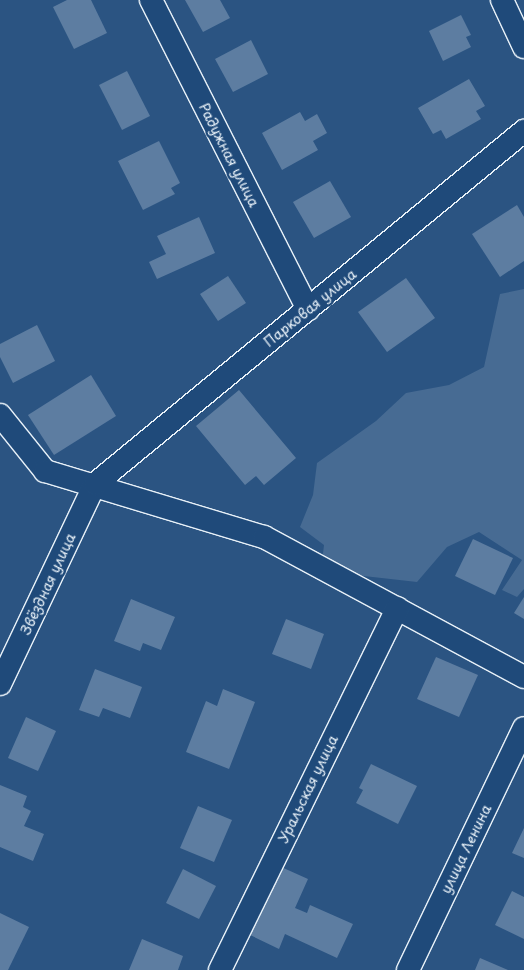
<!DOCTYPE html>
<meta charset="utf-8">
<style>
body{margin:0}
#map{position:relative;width:524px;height:970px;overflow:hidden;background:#2b5482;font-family:"Playpen Sans",sans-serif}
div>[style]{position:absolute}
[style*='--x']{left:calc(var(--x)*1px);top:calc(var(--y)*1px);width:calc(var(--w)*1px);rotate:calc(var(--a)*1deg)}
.green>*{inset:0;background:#476b93}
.building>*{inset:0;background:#5d7da1}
.roads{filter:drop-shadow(1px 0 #e8f1f8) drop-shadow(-1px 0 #e8f1f8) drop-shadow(0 1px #e8f1f8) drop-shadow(0 -1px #e8f1f8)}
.minor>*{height:22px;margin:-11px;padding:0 11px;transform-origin:11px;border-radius:11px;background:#1f4a7a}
span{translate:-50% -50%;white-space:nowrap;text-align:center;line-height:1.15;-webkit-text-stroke:5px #1f4a7a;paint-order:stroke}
.street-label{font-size:14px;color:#e8f1f8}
</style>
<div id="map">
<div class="green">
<i style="clip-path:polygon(524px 289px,524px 589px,517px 597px,502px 590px,522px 560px,479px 532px,447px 547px,417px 582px,355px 575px,322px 562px,324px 545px,300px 527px,313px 495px,317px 463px,376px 421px,406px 393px,449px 385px,484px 367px,500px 294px)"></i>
</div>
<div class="building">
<i style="clip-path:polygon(67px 0,91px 0,107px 33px,74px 49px,53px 7px)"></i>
<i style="clip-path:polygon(185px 0,220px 0,230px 18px,203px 32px)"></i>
<i style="clip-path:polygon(461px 15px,471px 35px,466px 37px,471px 47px,443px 61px,429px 31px)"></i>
<i style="clip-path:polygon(251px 40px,268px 74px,233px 92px,215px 59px)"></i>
<i style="clip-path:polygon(127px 71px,150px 116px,122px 130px,99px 85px)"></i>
<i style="clip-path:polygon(469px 79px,485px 106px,476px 111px,481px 119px,446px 139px,441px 130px,433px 134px,418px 108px)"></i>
<i style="clip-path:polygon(300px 112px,305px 121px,317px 114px,327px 133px,313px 141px,318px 150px,282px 170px,262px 133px)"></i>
<i style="clip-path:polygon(159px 141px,180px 183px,171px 188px,175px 194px,143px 210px,118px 161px)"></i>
<i style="clip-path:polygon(330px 181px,351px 217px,314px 238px,293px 202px)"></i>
<i style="clip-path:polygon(517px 205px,524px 217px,524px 261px,500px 277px,472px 234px)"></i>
<i style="clip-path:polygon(199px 217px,215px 253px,157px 279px,149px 262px,166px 254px,157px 236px)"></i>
<i style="clip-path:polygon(228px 276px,246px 303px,218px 321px,200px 294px)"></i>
<i style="clip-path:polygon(406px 278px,435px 318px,387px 352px,358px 312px)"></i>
<i style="clip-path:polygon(37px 325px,55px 361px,13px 383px,0 357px,0 344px)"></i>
<i style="clip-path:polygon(91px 375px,116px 416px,54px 455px,28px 415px)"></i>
<i style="clip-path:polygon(239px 390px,296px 458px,264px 485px,256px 476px,245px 485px,196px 426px)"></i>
<i style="clip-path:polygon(473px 539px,513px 558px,495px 595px,455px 576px)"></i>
<i style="clip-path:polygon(524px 597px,524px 619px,514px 613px)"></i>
<i style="clip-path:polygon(131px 599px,175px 617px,161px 650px,143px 643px,140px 651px,114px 641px)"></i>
<i style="clip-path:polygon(286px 619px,324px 634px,311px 669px,272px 654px)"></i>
<i style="clip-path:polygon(436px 657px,478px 675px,459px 717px,417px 699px)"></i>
<i style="clip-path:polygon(95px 669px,142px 687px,130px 718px,103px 708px,99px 717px,79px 710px)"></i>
<i style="clip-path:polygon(223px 689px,255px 702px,229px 769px,186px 752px,206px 701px,217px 706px)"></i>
<i style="clip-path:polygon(26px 717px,56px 731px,38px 771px,8px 758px)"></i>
<i style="clip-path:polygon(371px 764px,417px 786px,398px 824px,356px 803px,363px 790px,359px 788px)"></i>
<i style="clip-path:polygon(0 785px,27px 796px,23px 807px,31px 811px,24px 826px,44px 834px,33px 861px,0 847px)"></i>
<i style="clip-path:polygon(198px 806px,232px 820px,214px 862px,180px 848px)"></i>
<i style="clip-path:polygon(524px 828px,524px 858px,512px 853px)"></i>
<i style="clip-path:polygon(279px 866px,308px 879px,295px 908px,307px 913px,310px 905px,353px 924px,337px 958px,285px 934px,279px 949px,248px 934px)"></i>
<i style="clip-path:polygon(183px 869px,216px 886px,199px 919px,166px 903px)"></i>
<i style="clip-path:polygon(512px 891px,524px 897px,524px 939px,495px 925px)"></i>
<i style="clip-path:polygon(0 913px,29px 927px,8px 970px,0 970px)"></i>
<i style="clip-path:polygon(142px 939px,183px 956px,178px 970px,129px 970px)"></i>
<i style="clip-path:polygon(480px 958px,508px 970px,475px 970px)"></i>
</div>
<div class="roads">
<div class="minor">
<i style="--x:151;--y:0;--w:347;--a:63.1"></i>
<i style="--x:502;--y:0;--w:52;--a:64.9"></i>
<i style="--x:0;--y:415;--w:72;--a:51.2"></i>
<i style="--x:45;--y:471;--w:229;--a:16.8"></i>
<i style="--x:264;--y:537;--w:295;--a:28.3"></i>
<i style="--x:0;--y:684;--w:221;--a:-64.6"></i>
<i style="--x:95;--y:484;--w:556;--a:-39.45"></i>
<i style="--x:220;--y:970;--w:403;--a:-63.9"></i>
<i style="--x:408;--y:970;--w:268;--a:-64.4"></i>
</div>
</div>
<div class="street-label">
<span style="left:229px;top:155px;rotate:63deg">Радужная улица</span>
<span style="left:310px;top:308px;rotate:-39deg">Парковая улица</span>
<span style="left:48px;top:584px;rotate:-65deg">Звёздная улица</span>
<span style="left:308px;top:789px;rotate:-64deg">Уральская улица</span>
<span style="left:466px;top:849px;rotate:-64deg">улица Ленина</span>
</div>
</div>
